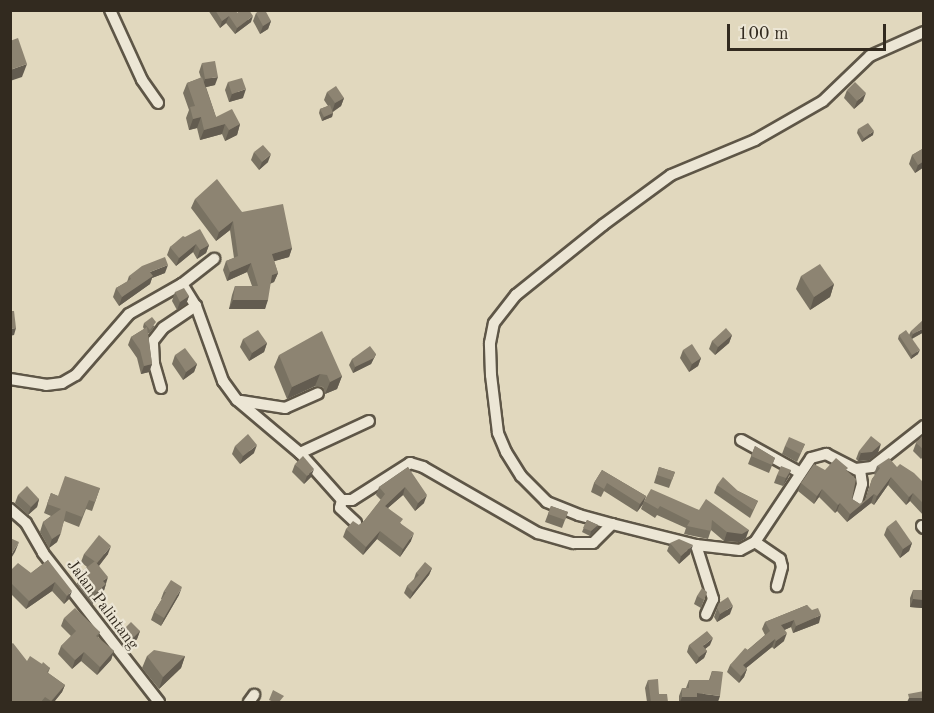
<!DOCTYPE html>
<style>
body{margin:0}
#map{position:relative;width:934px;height:713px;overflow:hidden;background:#e1d8be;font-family:"Old Standard TT",serif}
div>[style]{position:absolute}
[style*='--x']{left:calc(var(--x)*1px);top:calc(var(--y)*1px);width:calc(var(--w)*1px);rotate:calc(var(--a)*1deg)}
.roads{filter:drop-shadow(2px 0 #5e5647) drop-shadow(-2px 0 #5e5647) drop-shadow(0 2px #5e5647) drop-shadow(0 -2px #5e5647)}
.minor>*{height:10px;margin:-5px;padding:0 5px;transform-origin:5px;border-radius:5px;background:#ece6d5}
.wall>*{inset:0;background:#797262}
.shaded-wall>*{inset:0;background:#635c50}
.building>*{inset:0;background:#8d8472}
span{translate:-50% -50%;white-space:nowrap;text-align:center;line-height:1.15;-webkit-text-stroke:4.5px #ece6d5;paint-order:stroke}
.street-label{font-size:16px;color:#322a1f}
.frame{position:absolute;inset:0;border:12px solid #322a1f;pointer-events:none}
.scale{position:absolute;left:727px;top:24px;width:159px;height:27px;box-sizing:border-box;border:3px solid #322a1f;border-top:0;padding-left:8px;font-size:18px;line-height:21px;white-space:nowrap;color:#322a1f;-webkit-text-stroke:4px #ece6d5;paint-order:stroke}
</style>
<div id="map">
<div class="roads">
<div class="minor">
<i style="--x:110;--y:10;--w:77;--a:65.4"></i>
<i style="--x:142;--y:80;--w:28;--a:55"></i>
<i style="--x:182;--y:284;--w:41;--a:-38"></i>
<i style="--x:10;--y:379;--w:36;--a:9"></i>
<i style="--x:46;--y:385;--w:16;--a:-7"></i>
<i style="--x:62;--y:383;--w:16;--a:-30"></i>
<i style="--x:76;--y:375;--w:81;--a:-49"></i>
<i style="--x:129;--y:314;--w:61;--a:-29.5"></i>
<i style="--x:182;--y:284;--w:26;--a:58"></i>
<i style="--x:196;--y:306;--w:80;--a:70.2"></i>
<i style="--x:223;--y:381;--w:24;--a:54"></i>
<i style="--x:237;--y:400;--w:82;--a:40.1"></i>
<i style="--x:300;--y:453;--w:63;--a:48.2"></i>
<i style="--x:342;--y:500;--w:10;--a:0"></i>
<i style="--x:352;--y:500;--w:69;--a:-32.5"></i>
<i style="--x:410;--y:463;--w:14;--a:17"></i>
<i style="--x:423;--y:467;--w:133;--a:29.9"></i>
<i style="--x:538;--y:533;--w:37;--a:16"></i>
<i style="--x:574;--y:543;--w:19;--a:0"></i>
<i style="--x:593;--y:543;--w:27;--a:-45"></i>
<i style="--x:612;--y:524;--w:87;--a:14"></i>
<i style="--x:696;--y:545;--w:44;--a:6.5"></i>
<i style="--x:740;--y:550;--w:17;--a:-28"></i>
<i style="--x:755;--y:542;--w:30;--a:34"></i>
<i style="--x:780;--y:559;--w:8;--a:76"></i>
<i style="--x:782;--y:567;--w:20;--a:105"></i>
<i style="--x:161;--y:388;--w:26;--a:-106"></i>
<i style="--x:154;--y:363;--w:22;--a:-93"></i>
<i style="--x:153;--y:341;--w:16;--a:-52"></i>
<i style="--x:163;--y:328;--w:40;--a:-34"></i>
<i style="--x:241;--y:401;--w:45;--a:9"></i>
<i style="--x:285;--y:408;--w:36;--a:-24"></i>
<i style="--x:741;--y:440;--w:68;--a:28.8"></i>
<i style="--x:300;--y:453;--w:76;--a:-24.9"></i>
<i style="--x:342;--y:500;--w:8;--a:104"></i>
<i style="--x:340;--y:508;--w:22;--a:43"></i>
<i style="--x:856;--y:505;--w:22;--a:-74"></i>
<i style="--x:862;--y:484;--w:15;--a:-98"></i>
<i style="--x:10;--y:509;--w:21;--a:41"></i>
<i style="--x:26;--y:523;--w:34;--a:60"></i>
<i style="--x:43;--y:553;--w:189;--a:52.1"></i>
<i style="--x:612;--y:524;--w:34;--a:-165"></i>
<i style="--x:579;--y:515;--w:35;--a:-158"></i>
<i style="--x:547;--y:502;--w:37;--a:-135"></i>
<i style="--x:521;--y:476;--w:28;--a:-122"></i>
<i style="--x:506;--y:452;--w:21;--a:-113"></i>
<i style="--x:498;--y:433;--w:58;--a:-96.9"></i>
<i style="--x:491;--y:375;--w:32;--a:-92"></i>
<i style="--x:490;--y:343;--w:20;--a:-79"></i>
<i style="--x:494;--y:323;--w:36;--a:-52"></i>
<i style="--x:516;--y:295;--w:112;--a:-38.8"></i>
<i style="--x:603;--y:225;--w:84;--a:-36.3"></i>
<i style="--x:671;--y:175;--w:91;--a:-22.6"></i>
<i style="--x:755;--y:140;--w:78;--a:-29.8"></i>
<i style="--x:823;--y:101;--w:65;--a:-43.8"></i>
<i style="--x:870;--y:56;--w:59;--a:-24"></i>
<i style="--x:922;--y:526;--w:3;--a:45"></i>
<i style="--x:755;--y:542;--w:101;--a:-56.3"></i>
<i style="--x:811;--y:458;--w:16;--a:-15"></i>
<i style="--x:826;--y:454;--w:34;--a:27"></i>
<i style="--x:856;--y:469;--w:16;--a:-7"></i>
<i style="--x:872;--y:467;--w:66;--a:-38.3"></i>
<i style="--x:696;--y:545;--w:57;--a:72.5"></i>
<i style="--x:713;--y:599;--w:17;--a:114"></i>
<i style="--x:249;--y:702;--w:9;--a:-54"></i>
</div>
</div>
<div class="wall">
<i style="clip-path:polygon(208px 10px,235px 10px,237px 13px,251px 22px,235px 34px,226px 23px,220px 28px)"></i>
<i style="clip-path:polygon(256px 13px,271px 21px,268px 29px,260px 34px,253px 21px)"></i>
<i style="clip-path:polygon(202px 63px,215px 85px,206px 87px,216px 117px,240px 124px,237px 135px,225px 141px,222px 134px,200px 140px,197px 128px,189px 130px,186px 118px,189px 110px,183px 93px,187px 83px,201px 78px,199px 72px)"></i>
<i style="clip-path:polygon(228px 82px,243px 98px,229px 102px,225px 90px)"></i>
<i style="clip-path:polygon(847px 90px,863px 101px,854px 109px,844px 98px)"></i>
<i style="clip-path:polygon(327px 92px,344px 98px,341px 106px,333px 112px,332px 117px,322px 121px,319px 113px,320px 109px,328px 106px,324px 100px)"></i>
<i style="clip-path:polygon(858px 129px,873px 135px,862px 142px,857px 133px)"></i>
<i style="clip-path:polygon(924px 148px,924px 167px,915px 173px,909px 164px,912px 155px)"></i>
<i style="clip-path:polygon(254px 152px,268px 162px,259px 170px,251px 160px)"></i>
<i style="clip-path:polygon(195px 199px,242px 212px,292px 248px,289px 257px,274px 261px,278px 273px,274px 282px,270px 284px,265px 309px,229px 309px,232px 295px,235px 286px,252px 286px,247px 272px,227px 281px,223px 270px,226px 261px,234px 258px,230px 230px,216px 241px,191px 208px)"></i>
<i style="clip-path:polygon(185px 237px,209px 245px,206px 253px,197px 259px,193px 252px,176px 266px,167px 255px,170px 247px)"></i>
<i style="clip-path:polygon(165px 273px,152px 278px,150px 284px,119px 306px,113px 297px,116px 288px,127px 282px,129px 276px)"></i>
<i style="clip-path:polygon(801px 276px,834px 284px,830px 297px,810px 310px,796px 289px)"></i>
<i style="clip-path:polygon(175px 292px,189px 296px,186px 304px,177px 310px,172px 301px)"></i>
<i style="clip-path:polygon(144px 323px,155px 326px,149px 334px,148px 333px,152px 364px,149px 372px,141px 374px,137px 358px,128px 345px,131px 337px,144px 329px,143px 327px)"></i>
<i style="clip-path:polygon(911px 331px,924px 332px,912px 339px,918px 354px,911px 359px,898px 339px,899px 335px,909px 335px)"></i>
<i style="clip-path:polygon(732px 335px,729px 343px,715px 355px,709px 349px,712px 341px)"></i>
<i style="clip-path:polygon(243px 339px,267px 343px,264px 352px,249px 361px,240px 347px)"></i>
<i style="clip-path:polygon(683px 350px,701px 358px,698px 366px,689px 372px,680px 358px)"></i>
<i style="clip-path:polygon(376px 354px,371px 364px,353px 373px,349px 365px,352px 359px)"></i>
<i style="clip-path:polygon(175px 355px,197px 364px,194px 372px,183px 380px,172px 364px)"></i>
<i style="clip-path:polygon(279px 355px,342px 376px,337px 389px,325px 394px,323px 387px,315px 386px,287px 399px,274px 367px)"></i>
<i style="clip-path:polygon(924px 434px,924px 456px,921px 459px,913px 451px,916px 443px)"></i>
<i style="clip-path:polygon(805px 444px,797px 462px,782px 454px,785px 446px)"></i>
<i style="clip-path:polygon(235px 446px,254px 453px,240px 464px,232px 454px)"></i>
<i style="clip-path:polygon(755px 446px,775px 458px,769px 473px,748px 464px)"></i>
<i style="clip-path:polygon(859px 451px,878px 453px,869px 460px,858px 461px,856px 459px)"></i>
<i style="clip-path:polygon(295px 464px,311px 477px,304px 484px,292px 472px)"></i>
<i style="clip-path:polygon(877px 466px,897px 467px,924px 483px,924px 516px,910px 501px,906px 505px,888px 485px,874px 505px,871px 503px,847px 522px,837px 511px,835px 513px,819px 497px,814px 504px,798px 491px,801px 483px,825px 470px,847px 471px,852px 499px,860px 504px,865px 500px,872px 479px,875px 475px,874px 474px)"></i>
<i style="clip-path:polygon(408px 467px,424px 503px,415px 511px,403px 495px,388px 508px,401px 524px,411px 541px,400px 557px,377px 539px,363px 555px,343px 537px,346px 529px,359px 525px,364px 521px,381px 500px,376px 495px,379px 487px)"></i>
<i style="clip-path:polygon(659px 467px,675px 472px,669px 488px,654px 483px)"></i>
<i style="clip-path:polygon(602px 470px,646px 496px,643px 504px,637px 512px,604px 491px,601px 497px,591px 492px,594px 483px)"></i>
<i style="clip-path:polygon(791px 470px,788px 478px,783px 486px,774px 483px,777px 475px)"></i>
<i style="clip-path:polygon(717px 485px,738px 491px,758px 501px,750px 518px,714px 493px)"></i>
<i style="clip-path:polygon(100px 488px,92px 511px,86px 509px,79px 527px,64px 521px,57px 542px,49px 548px,40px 532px,43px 522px,51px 516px,44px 513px,51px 493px,58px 496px)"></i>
<i style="clip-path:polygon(18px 495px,39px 499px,37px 507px,28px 515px,15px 503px)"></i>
<i style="clip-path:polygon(644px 501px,699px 510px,746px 538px,739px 542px,724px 541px,711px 530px,708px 539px,684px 534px,686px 528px,657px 515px,655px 518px,641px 509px)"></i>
<i style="clip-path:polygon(551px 506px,568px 512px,562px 528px,545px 522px)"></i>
<i style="clip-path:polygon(587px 520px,598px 525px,597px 529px,590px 536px,582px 532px)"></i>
<i style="clip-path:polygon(887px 527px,912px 543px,909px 551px,900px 558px,884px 535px)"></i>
<i style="clip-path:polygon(670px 543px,690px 554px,679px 564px,667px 551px)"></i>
<i style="clip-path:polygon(84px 554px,108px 554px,99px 566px,106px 584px,102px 597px,92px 604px,77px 584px,81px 572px,87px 567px,81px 562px)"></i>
<i style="clip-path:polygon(48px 560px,69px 599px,64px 604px,52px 591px,26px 609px,10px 593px,10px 571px,31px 573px)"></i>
<i style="clip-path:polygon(432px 568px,429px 575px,410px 599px,404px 593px,407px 586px,414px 579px,416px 573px)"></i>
<i style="clip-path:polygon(913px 590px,924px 590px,924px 604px,922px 608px,910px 607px,910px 598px)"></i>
<i style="clip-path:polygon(164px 591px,179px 595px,161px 626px,151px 620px,154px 612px,162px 599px,161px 599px)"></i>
<i style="clip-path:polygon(707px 592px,701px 608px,694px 604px,697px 596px)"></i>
<i style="clip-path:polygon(719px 603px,730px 614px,717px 622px,714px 617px)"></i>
<i style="clip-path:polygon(807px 605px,819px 623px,793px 633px,791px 627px,784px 630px,784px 641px,774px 649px,772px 647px,746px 668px,747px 669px,744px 677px,739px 683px,727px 672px,730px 665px,765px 635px,762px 629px,765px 622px)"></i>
<i style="clip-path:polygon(64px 618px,100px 632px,98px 637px,114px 651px,111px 660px,97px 675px,81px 661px,72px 669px,58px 654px,61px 646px,71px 636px,61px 626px)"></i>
<i style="clip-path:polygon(125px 628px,140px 631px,137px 639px,131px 646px,122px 636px)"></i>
<i style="clip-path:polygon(689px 645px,710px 645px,705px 649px,707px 651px,704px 658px,696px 664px,687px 652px)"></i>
<i style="clip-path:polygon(147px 656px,185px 656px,181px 668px,159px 689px,142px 668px)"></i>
<i style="clip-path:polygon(27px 661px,42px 664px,50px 668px,48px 673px,65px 685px,62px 692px,54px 702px,10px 702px)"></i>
<i style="clip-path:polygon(712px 671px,723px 672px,695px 702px,679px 702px,679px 696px,682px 688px,686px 688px,689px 680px,709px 680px)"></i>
<i style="clip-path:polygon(648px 680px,659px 694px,668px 702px,647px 702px,645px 688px)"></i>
</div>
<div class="shaded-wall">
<i style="clip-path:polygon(229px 16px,226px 23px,220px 28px,222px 21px)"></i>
<i style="clip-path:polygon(253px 16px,251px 22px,235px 34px,237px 28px)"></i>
<i style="clip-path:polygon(271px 21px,268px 29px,260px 34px,263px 26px)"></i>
<i style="clip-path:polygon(27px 64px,22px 77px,10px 81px,10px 70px)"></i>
<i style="clip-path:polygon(218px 77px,215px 85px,202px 88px,205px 79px)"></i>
<i style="clip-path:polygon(246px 89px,243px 98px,229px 102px,232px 94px)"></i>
<i style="clip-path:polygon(866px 93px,863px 101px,854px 109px,857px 101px)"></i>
<i style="clip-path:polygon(344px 98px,341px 106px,332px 112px,335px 103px)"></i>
<i style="clip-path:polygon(333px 113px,332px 117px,322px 121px,324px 117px)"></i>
<i style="clip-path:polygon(201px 117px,197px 128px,189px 130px,193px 119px)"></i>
<i style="clip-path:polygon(225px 124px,222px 134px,200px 140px,204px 130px)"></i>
<i style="clip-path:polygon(240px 124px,237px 135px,225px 141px,229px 130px)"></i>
<i style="clip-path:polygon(874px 131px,873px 135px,862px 142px,864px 138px)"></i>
<i style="clip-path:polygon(271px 154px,268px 162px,259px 170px,262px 162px)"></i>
<i style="clip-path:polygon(924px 161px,924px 167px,915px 173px,918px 165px)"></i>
<i style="clip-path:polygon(233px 221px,230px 230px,216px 241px,219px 232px)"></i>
<i style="clip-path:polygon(196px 244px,193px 252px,176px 266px,179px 258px)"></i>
<i style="clip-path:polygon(209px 245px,206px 253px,197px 259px,200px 250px)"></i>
<i style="clip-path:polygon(292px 248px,289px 257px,268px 263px,272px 254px)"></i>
<i style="clip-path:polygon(251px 263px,247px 272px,227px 281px,230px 272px)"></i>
<i style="clip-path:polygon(168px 265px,165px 273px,152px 278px,150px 284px,119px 306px,122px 297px,150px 272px)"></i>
<i style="clip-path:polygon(278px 273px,274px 282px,268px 284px,272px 275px)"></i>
<i style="clip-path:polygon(834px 284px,830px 297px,810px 310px,814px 297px)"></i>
<i style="clip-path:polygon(189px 296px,186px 304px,177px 310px,180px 302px)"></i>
<i style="clip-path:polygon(233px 300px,268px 300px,265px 309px,229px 309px)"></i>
<i style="clip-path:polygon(16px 328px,14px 335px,10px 336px,10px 329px)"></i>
<i style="clip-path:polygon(924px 328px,924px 332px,911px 339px,913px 334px)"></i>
<i style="clip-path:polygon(732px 335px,729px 343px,715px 355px,718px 347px)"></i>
<i style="clip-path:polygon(267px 343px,264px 352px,249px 361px,252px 353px)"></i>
<i style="clip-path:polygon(920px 350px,918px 354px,911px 359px,912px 355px)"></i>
<i style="clip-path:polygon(376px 354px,371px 364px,353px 373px,355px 367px)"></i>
<i style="clip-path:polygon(701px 358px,698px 366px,689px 372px,692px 364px)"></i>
<i style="clip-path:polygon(152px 364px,149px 372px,141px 374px,144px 366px)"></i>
<i style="clip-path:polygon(197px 364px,194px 372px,183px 380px,186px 372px)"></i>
<i style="clip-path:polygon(320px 374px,315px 386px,287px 399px,292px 387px)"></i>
<i style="clip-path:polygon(342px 376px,337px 389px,325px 394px,330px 382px)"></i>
<i style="clip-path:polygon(881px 444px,878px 453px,869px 460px,858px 461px,861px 453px)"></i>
<i style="clip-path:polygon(257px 445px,254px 453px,240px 464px,243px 456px)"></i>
<i style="clip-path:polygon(314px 469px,311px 477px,304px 484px,307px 476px)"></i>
<i style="clip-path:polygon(791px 470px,788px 478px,783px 486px,786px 478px)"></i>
<i style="clip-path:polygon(891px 477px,888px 485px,874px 505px,877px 496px)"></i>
<i style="clip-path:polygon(405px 487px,403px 495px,382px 513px,385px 506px)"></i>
<i style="clip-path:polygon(822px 489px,819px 497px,814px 504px,817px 496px)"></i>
<i style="clip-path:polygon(913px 493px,910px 501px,906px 505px,909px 497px)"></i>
<i style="clip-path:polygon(874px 494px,871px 503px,847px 522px,850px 514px)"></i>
<i style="clip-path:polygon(427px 495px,424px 503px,415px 511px,418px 503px)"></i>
<i style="clip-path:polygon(646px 496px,643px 504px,637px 512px,640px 504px)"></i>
<i style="clip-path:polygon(39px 499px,37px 507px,28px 515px,31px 507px)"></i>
<i style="clip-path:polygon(840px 503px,837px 511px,835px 513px,838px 505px)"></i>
<i style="clip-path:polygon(598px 525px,597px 529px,590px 536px,591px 531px)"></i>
<i style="clip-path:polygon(749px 530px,746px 538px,739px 542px,724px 541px,727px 532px)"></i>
<i style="clip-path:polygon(380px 531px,377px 539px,363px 555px,366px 547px)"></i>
<i style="clip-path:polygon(61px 533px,57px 542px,49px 548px,52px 539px)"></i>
<i style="clip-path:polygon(414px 533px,411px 541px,400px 557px,403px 549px)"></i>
<i style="clip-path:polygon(19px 542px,15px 552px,10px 560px,11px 555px)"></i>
<i style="clip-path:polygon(912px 543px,909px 551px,900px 558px,903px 549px)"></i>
<i style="clip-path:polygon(693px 545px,690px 554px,679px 564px,681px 556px)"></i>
<i style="clip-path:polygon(111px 546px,108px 554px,94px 572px,97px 563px)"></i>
<i style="clip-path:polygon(432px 568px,429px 575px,410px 599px,413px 592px)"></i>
<i style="clip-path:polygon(108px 577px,102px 597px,92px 604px,97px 592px,103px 581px)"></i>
<i style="clip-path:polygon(55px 582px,52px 591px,26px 609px,29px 601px)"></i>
<i style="clip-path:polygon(182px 587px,179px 595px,161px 626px,164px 618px)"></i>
<i style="clip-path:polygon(72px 591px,69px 599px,64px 604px,67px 596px)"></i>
<i style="clip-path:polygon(913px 599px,924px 600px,922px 608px,910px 607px)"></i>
<i style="clip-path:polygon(733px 606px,730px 614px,717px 622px,720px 614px)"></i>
<i style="clip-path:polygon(821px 615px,819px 623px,793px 633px,796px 626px)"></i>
<i style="clip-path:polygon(794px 620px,791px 627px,778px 633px,781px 625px)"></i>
<i style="clip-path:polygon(140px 631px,137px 639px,131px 646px,134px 637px)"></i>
<i style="clip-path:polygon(787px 633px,784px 641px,774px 649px,776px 641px)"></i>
<i style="clip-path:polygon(713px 638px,710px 645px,700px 653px,703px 646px)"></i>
<i style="clip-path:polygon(775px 639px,772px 647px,740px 673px,743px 665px)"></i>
<i style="clip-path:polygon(114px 651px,111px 660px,97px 675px,100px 667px)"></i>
<i style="clip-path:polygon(707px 651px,704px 658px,696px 664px,699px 657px)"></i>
<i style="clip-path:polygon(84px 652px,81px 661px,72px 669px,75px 660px)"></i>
<i style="clip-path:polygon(185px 656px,181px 668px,159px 689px,163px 677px)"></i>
<i style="clip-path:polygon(747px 669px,744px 677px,739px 683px,741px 676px)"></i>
<i style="clip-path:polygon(65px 685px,62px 692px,54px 702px,51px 702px)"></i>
<i style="clip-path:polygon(697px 693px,720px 696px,718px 702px,680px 702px,682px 697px)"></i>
<i style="clip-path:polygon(909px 698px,924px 698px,924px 702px,907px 702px)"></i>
</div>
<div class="building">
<i style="clip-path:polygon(215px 10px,235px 10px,237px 13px,240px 10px,249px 10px,253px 16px,237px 28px,229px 16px,222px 21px)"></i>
<i style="clip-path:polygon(260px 10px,265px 10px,271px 21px,263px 26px,256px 13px)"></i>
<i style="clip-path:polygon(18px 38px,27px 64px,10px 70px,10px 41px)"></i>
<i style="clip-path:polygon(215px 61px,218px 77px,205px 79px,202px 63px)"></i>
<i style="clip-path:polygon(202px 77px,216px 117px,232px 109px,240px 124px,229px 130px,225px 124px,204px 130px,201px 117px,193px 119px,190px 107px,195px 106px,187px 83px)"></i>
<i style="clip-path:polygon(242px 78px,246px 89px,232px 94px,228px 82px)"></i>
<i style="clip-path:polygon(855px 82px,866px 93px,857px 101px,847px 90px)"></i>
<i style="clip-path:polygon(336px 86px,344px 98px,335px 103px,327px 92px)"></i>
<i style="clip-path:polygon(330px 105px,333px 113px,324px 117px,320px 109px)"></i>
<i style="clip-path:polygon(868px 123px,874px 131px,864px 138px,858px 129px)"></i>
<i style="clip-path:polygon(263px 145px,271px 154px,262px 162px,254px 152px)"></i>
<i style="clip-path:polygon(924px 148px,924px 161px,918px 165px,912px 155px)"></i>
<i style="clip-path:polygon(217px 179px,242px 212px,283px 204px,292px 248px,272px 254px,278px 273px,272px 275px,268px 300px,233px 300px,235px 286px,258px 286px,251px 263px,230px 272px,226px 261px,238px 256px,233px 221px,219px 232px,195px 199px)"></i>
<i style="clip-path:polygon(200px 229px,209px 245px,200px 250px,196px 244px,179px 258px,170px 247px,183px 236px,185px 237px)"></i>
<i style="clip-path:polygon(165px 257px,168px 265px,150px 272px,153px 276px,122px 297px,116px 288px,131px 279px,129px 276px,142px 266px)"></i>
<i style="clip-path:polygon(820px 264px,834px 284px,814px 297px,801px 276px)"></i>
<i style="clip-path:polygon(184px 288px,189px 296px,180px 302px,175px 292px)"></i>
<i style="clip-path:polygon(10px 311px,14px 311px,16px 328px,10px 329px)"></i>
<i style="clip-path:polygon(152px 317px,156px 322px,150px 330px,144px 323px)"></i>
<i style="clip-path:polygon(924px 319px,924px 328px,913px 334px,911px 331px)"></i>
<i style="clip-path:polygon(147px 327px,152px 364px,144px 366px,140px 350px,131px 337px)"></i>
<i style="clip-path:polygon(726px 328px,732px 335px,718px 347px,712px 341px)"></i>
<i style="clip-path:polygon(258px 330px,267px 343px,252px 353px,243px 339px)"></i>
<i style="clip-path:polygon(906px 330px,920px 350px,912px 355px,899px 335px)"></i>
<i style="clip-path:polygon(322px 331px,342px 376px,330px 382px,327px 375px,320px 374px,292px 387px,279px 355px)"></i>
<i style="clip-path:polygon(692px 344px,701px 358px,692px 364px,683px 350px)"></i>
<i style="clip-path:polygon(370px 346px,376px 354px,374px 358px,355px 367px,352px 359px)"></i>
<i style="clip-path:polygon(185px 348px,197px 364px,186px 372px,175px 355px)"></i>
<i style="clip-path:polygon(248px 434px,257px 445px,243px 456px,235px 446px)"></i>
<i style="clip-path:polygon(924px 434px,924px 450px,916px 443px)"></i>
<i style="clip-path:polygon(871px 436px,881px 444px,872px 452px,861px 453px,859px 451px)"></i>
<i style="clip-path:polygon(789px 437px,805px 444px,800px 454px,785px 446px)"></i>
<i style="clip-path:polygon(755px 446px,775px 458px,772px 465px,751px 456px)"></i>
<i style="clip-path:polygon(303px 456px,314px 469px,307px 476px,295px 464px)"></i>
<i style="clip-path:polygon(836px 458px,848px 468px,846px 470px,856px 479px,852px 499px,860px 504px,866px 499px,872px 479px,880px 468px,877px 466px,889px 458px,897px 467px,900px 464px,914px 473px,924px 483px,924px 504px,913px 493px,909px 497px,891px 477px,877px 496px,874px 494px,850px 514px,840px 503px,838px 505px,822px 489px,817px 496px,801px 483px,814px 464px,825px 470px)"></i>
<i style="clip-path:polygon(781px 466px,791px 470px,786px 478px,777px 475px)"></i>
<i style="clip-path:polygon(408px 467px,427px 495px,418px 503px,405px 487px,385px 506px,403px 519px,400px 523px,414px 533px,403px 549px,380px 531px,366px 547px,346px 529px,353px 521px,359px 525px,364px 521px,385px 494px,379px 487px)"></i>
<i style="clip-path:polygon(659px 467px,675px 472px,672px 480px,657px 475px)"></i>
<i style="clip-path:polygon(602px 470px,646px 496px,640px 504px,607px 483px,604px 489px,594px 483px)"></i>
<i style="clip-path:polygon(65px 476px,100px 488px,95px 502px,89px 500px,82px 517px,66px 511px,61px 533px,52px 539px,43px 522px,61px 509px,47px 504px,51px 493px,58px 496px)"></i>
<i style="clip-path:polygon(723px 477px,738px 491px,758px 501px,753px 510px,717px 485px)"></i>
<i style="clip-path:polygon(27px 486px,39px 499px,31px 507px,18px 495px)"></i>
<i style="clip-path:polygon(651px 489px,699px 510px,706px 499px,749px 530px,742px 534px,727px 532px,712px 520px,711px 531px,687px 526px,690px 521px,660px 506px,658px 509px,644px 501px)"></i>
<i style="clip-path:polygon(551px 506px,568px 512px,565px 520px,548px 514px)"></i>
<i style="clip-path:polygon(587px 520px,598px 525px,591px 531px,583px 528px)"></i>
<i style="clip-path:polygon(896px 520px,912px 543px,903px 549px,887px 527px)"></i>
<i style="clip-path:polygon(99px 535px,111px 546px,97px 563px,84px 554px)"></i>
<i style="clip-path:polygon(10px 538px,19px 542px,11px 555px,10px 555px)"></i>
<i style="clip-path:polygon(679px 539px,693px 545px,681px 556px,670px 543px)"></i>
<i style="clip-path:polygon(48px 560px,72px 591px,67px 596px,55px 582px,29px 601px,10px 582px,10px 571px,18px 563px,31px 573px)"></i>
<i style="clip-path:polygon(95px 561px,108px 577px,103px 581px,106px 584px,97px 592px,81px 572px)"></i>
<i style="clip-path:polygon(425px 562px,432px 568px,413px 592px,407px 586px,419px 575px,416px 573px)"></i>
<i style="clip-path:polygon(171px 580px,182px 587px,164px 618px,154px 612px,166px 592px,164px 591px)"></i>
<i style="clip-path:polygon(702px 588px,707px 592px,704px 600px,697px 596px)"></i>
<i style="clip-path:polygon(913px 590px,924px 590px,924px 600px,913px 599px)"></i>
<i style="clip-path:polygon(728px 597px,733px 606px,720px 614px,717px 608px,719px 603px)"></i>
<i style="clip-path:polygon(807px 605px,812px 610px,818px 608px,821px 615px,796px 626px,794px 620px,781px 625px,787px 633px,776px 641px,775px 639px,743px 665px,747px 669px,741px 676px,730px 665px,745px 648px,748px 650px,770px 631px,765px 622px)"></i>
<i style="clip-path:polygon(75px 608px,100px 632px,96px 636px,114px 651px,100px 667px,84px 652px,75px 660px,61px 646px,76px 631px,64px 618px)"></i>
<i style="clip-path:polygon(131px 622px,140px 631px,134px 637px,125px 628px)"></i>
<i style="clip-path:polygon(707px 631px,713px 638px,703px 646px,707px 651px,699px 657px,689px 645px)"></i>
<i style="clip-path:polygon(13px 643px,27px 661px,30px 656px,42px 664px,43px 662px,50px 668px,47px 672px,65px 685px,51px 701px,45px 697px,41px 702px,10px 702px,10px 645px)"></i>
<i style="clip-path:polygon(154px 650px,185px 656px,163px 677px,147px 656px)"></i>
<i style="clip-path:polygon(712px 671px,723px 672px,720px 696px,697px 693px,697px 697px,682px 697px,682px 688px,689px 688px,689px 680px,710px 680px)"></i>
<i style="clip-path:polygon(658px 679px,659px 694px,667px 694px,668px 702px,651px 702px,648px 680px)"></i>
<i style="clip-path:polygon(273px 690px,284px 696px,279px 702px,274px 702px,269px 700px)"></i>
<i style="clip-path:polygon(924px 691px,924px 698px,909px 698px,908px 694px)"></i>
</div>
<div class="street-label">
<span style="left:102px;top:605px;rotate:53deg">Jalan Palintang</span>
</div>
<div class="frame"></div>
<div class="scale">100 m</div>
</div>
